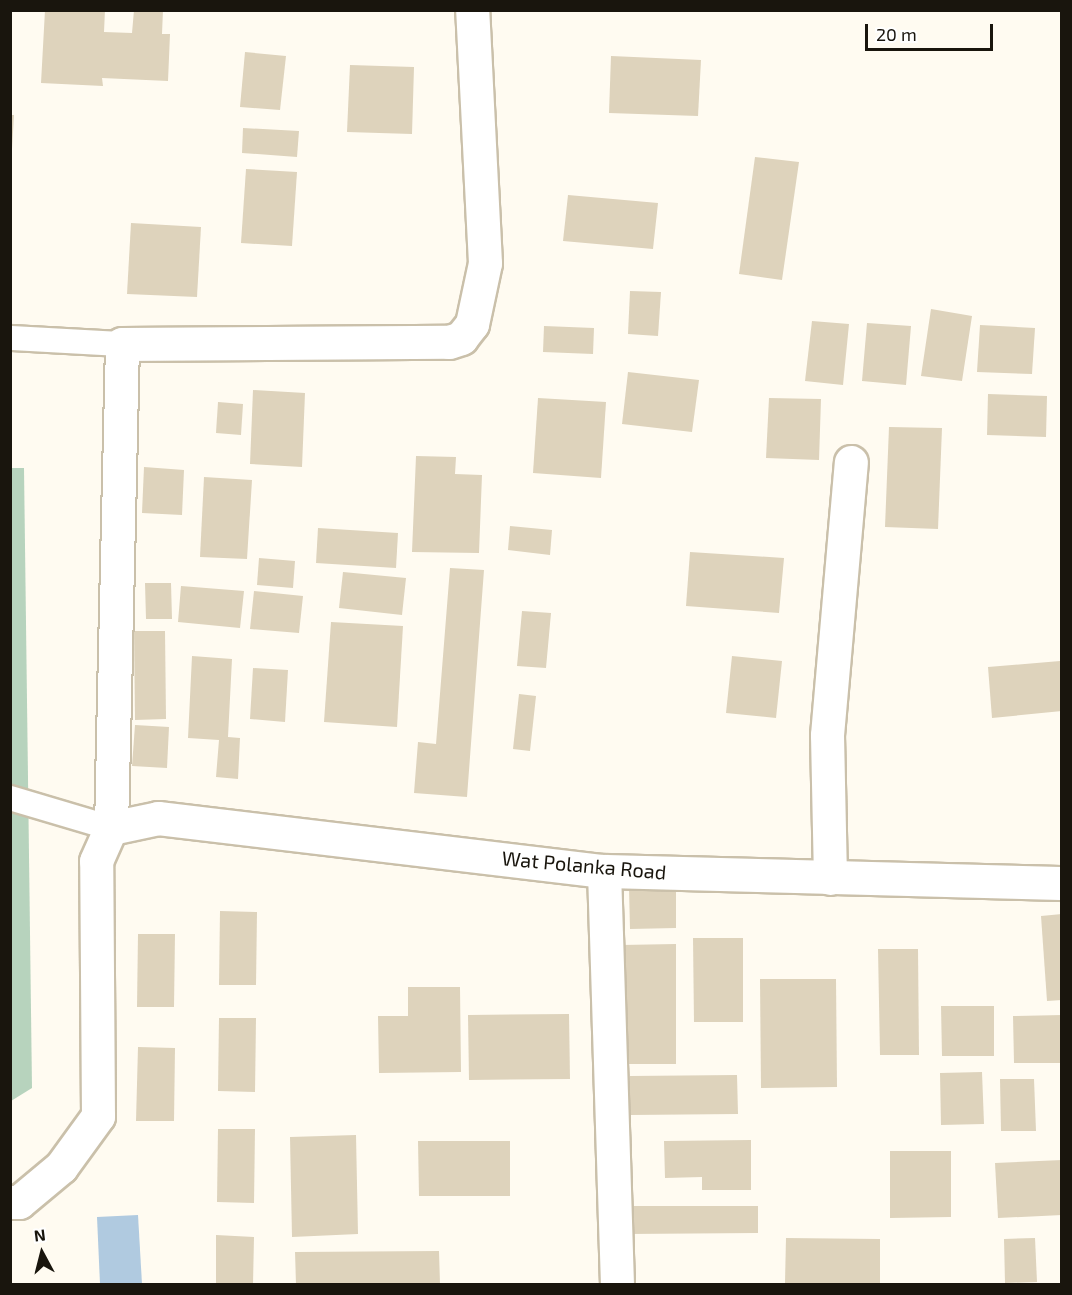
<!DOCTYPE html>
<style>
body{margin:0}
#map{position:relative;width:1072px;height:1295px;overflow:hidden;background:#fffbf1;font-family:"Exo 2",sans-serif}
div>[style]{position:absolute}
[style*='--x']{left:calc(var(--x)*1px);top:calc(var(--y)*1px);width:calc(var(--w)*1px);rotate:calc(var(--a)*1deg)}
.forest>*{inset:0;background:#b7d3bd}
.water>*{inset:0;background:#b0cae0}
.building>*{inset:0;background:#ded3bc}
.roads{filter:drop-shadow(2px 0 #cac0aa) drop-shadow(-2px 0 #cac0aa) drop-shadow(0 2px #cac0aa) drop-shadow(0 -2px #cac0aa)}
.service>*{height:24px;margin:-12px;padding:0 12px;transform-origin:12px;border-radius:12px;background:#fff}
.minor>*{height:33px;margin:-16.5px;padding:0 16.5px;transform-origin:16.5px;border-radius:16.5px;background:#fff}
.tertiary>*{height:33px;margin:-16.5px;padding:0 16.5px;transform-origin:16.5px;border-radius:16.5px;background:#fff}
span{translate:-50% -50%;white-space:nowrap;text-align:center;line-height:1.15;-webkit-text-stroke:4.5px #fff;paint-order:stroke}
.street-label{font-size:20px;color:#19150d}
.frame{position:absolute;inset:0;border:12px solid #19150d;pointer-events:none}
.north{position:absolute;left:12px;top:1223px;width:60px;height:60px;-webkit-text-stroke:4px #fff;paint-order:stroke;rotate:353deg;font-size:16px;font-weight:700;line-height:24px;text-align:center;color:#19150d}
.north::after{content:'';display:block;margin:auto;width:21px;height:27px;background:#19150d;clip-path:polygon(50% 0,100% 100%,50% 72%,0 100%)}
.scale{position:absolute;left:865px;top:24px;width:128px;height:27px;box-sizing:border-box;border:3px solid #19150d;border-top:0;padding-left:8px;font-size:18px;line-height:21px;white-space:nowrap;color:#19150d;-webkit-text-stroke:4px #fff;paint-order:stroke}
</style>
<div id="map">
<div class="forest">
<i style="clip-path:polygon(10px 468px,24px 468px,32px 1088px,11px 1101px)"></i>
</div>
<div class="water">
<i style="clip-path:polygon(138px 1215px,142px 1284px,100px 1284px,97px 1217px)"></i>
</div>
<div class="building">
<i style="clip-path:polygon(45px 10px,105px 10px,104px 32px,132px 33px,134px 10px,163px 10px,162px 34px,170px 34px,168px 81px,102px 78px,103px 86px,41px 83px)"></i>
<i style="clip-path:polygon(245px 52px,286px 56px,280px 110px,240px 107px)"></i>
<i style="clip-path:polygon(611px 56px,701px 60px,698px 116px,609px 113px)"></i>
<i style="clip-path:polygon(350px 65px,414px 67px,412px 134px,347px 132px)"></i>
<i style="clip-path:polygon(10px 115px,14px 115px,12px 149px,10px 149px)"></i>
<i style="clip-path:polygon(243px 128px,299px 131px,297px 157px,242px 153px)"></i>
<i style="clip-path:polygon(755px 157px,799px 162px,782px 280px,739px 274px)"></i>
<i style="clip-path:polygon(246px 169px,297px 172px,292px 246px,241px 243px)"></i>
<i style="clip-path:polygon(568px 195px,658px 203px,653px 249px,563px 241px)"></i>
<i style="clip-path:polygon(131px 223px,201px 227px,197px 297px,127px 294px)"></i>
<i style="clip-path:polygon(630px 291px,661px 292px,658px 336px,628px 334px)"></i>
<i style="clip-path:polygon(931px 309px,972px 316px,962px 381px,921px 376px)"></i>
<i style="clip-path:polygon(812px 321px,849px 324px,843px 385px,805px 381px)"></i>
<i style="clip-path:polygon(867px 323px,911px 326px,906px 385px,862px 381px)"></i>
<i style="clip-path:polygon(980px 325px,1035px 328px,1032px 374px,977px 372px)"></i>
<i style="clip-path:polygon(544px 326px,594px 328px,593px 354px,543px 352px)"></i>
<i style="clip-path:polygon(628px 372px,699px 380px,692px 432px,622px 424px)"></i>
<i style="clip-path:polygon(253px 390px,305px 393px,302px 467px,250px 464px)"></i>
<i style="clip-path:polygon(988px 394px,1047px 396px,1046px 437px,987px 435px)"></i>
<i style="clip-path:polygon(538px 398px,606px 402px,601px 478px,533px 473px)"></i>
<i style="clip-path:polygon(769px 398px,821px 399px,819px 460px,766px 458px)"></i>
<i style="clip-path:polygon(218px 402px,243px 404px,241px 435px,216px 433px)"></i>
<i style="clip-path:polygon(889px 427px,942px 428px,938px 529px,885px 527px)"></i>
<i style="clip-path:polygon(416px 456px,456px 457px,455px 474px,482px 475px,479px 553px,412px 552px)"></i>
<i style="clip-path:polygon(144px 467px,184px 470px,182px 515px,142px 513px)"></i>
<i style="clip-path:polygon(204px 477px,252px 480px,247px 559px,200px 557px)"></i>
<i style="clip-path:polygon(510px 526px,552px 530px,550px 555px,508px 550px)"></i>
<i style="clip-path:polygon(318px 528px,398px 533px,396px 568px,316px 563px)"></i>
<i style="clip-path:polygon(690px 552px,784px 558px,779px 613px,686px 606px)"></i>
<i style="clip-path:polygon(259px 558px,295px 561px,293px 588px,257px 585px)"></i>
<i style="clip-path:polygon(450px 568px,484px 570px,467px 797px,414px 793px,418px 742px,436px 744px)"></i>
<i style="clip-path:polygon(343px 572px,406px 578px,402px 615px,339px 608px)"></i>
<i style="clip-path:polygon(145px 583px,171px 583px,172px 619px,146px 619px)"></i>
<i style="clip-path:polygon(181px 586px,244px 591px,240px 628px,178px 622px)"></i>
<i style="clip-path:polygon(254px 591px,303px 596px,299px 633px,250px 629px)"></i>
<i style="clip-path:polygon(522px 611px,551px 613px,546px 668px,517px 666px)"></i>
<i style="clip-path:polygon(331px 622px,403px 626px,397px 727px,324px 722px)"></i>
<i style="clip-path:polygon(134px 631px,165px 631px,166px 719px,135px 720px)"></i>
<i style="clip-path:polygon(192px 656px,232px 659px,228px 737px,240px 738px,238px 779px,216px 777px,219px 740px,188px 738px)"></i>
<i style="clip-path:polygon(732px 656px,782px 661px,776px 718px,726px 713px)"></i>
<i style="clip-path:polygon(1060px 661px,1062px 711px,992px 718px,988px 667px)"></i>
<i style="clip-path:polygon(253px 668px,288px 670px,285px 722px,250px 719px)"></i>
<i style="clip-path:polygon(519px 694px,536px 696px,530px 751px,513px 749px)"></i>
<i style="clip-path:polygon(135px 725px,169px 727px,167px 768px,132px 766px)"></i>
<i style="clip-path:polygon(676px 887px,676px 928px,630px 929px,629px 888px)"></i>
<i style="clip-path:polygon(220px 911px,257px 912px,256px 985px,219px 985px)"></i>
<i style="clip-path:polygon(1062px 914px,1062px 1000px,1047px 1001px,1041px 916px)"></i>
<i style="clip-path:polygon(138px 934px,175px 934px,174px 1007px,137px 1007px)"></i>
<i style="clip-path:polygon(693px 938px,743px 938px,743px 1022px,694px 1022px)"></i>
<i style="clip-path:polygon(676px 944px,676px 1064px,623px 1064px,621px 945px)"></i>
<i style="clip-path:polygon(878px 949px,918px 949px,919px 1055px,880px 1055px)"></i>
<i style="clip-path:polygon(760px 979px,836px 979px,837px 1087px,761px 1088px)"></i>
<i style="clip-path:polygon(408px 987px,460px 987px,461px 1072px,379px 1073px,378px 1016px,408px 1016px)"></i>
<i style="clip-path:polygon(941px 1006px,994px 1006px,994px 1056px,942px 1056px)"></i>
<i style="clip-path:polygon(569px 1014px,570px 1079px,469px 1080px,468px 1015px)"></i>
<i style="clip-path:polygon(1062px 1015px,1062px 1063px,1014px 1063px,1013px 1016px)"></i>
<i style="clip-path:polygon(219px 1018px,256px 1018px,255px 1092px,218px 1091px)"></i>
<i style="clip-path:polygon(138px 1047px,175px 1048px,174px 1121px,136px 1121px)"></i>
<i style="clip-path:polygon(982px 1072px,984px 1124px,941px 1125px,940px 1073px)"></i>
<i style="clip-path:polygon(737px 1075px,738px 1114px,630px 1115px,630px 1076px)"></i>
<i style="clip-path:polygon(1000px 1079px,1034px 1079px,1036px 1131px,1001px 1131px)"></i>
<i style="clip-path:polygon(218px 1129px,255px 1129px,254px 1203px,217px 1202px)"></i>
<i style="clip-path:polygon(356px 1135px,358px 1234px,292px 1237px,290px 1137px)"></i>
<i style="clip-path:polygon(751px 1140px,751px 1190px,702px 1190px,702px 1177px,665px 1178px,664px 1141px)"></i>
<i style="clip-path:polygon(418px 1141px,510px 1141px,510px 1196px,419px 1196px)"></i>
<i style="clip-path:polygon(890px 1151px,951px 1151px,951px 1217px,890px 1218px)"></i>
<i style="clip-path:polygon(1062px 1160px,1062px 1215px,998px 1218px,995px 1163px)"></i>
<i style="clip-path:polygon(627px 1206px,758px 1206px,758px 1233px,627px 1234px)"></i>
<i style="clip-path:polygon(216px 1235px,254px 1237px,253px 1284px,216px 1284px)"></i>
<i style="clip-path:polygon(786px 1238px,880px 1239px,880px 1284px,785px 1283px)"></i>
<i style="clip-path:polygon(1035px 1238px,1037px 1282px,1005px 1283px,1004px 1239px)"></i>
<i style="clip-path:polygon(439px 1251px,440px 1284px,296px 1284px,295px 1252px)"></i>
</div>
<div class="roads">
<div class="service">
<i style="--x:10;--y:338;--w:112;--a:3.1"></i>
<i style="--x:10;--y:798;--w:105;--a:16.5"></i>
</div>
<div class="minor">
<i style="--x:111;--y:828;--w:484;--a:-88.7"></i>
<i style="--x:122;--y:344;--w:327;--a:-0.4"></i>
<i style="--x:449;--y:342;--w:13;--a:-18"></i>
<i style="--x:461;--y:338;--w:18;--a:-52"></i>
<i style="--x:472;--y:324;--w:62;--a:-78"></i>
<i style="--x:485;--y:263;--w:253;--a:-92.9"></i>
<i style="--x:604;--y:871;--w:413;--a:88.2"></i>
<i style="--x:830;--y:878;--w:143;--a:-91.2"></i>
<i style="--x:827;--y:735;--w:274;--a:-85"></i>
</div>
<div class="tertiary">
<i style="--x:10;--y:1202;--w:9;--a:0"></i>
<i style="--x:19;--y:1202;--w:55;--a:-39.8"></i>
<i style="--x:61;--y:1167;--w:63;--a:-54"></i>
<i style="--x:98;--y:1116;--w:255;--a:-90.4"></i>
<i style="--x:96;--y:861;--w:36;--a:-66"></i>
<i style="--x:111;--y:828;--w:48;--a:-12"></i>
<i style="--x:158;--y:818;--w:449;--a:6.8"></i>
<i style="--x:604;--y:871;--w:458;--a:1.5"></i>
</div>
</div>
<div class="street-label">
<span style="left:584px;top:865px;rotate:5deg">Wat Polanka Road</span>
</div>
<div class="frame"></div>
<div class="north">N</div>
<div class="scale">20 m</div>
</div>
